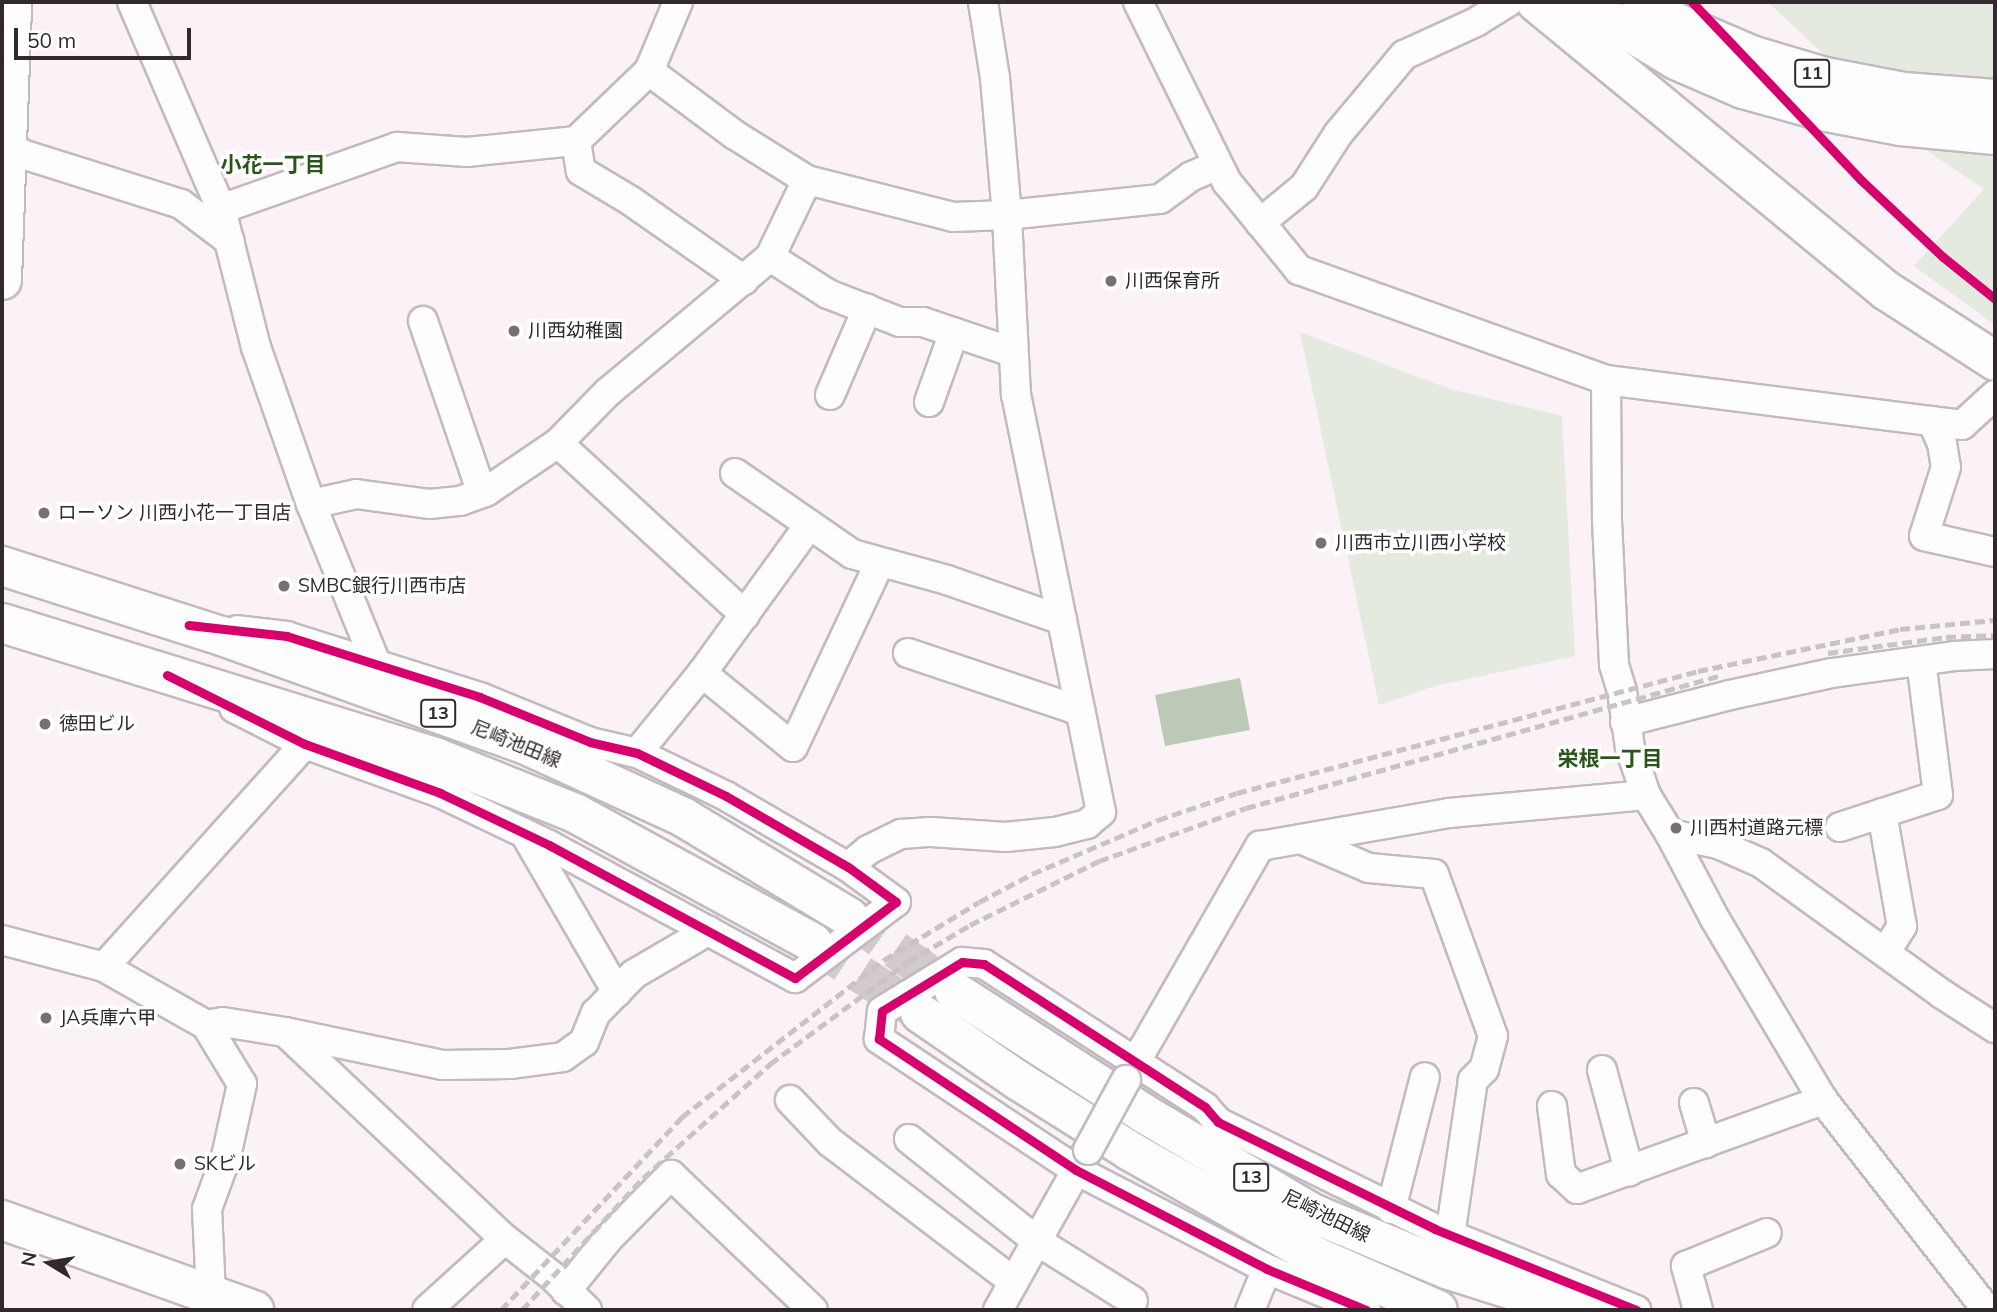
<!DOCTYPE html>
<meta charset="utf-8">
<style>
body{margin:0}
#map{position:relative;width:1997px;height:1312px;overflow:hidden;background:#fbf2f7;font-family:Mulish,"Noto Sans JP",sans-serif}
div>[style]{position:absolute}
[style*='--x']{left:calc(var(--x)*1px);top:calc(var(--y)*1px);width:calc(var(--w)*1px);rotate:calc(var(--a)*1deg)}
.green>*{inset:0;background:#e4eae0}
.water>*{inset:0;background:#bbc9b6}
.primary-tunnel>*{height:38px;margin-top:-19px;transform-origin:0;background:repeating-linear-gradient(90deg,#d3cacf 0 38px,transparent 0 57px)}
.roads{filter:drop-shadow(2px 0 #c2babe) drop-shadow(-2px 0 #c2babe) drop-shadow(0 2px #c2babe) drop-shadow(0 -2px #c2babe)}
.street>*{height:28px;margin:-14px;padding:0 14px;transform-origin:14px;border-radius:14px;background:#fefdfe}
.secondary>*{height:38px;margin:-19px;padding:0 19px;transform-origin:19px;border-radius:19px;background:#fefdfe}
.primary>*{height:38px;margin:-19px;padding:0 19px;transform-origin:19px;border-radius:19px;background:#fefdfe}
.highway>*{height:38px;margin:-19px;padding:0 19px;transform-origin:19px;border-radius:19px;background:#fefdfe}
.rail>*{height:5px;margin-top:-2.5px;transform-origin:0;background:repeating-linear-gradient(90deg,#c7c4c6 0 10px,transparent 0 15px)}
.bridges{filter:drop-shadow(2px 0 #c2babe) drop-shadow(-2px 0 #c2babe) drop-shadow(0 2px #c2babe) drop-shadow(0 -2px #c2babe)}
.street-bridge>*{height:28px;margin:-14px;padding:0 14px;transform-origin:14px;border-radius:14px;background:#fefdfe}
.cycleway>*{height:9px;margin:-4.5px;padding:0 4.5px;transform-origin:4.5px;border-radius:4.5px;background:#d6006c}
.dots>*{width:19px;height:19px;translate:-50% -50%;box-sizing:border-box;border:4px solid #fff;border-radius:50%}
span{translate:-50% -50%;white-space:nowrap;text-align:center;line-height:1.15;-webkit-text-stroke:7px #fff;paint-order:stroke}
.shield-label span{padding:2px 5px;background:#fff;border:2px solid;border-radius:5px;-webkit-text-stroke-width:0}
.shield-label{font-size:18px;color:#31292e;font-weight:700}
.poi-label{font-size:19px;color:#31292e}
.left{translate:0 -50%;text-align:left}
.street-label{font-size:19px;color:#31292e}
.neighbourhood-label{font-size:21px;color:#29551b;font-weight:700}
.frame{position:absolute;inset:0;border:4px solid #31292e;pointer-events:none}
.north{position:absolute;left:14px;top:1228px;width:70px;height:70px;-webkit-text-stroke:5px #fff;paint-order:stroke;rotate:281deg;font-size:19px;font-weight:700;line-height:28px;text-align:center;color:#31292e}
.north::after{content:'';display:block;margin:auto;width:24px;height:32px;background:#31292e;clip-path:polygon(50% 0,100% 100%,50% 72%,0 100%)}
.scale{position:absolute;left:14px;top:28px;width:177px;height:32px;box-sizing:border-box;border:4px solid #31292e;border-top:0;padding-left:9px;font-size:21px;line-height:24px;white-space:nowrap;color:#31292e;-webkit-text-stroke:5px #fff;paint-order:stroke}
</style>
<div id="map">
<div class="green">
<i style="clip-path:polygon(1768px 2px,1993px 2px,1995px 5px,1995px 325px,1914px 266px,1984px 189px,1923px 148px)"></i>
<i style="clip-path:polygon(1300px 332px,1450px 389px,1562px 416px,1575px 656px,1435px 686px,1379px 705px)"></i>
</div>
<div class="water">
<i style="clip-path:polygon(1240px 678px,1250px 730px,1165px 746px,1155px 695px)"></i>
</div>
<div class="primary-tunnel">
<i style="--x:849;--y:917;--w:128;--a:35.2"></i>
<i style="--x:813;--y:943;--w:128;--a:33.2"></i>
</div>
<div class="roads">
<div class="street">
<i style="--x:132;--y:2;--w:225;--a:66.7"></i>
<i style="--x:221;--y:209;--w:142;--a:75.8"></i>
<i style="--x:256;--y:347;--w:166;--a:70.7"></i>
<i style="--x:311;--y:504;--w:175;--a:67.8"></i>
<i style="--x:1138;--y:2;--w:201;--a:63.7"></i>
<i style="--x:1227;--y:182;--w:114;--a:50.7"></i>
<i style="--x:1299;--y:270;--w:326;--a:19.7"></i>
<i style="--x:1606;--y:380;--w:359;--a:7.2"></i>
<i style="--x:1962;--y:425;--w:45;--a:-42.3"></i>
<i style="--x:649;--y:71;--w:107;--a:36.7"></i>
<i style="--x:735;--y:135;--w:85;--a:32"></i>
<i style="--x:807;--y:180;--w:151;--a:14.2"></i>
<i style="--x:953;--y:217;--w:54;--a:-2.1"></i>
<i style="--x:1007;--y:215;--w:154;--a:-6"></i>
<i style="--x:1160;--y:199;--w:39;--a:-36"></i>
<i style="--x:1192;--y:176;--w:28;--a:-23"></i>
<i style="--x:2;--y:141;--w:24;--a:33"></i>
<i style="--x:22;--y:154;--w:167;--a:17.5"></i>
<i style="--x:181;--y:204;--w:61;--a:37.1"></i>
<i style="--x:576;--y:141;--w:30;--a:81"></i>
<i style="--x:581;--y:171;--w:58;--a:31"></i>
<i style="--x:631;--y:201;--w:138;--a:35"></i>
<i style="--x:221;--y:209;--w:187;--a:-19.4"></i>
<i style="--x:397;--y:147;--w:70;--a:4.1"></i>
<i style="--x:467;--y:152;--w:110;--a:-5.8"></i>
<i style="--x:576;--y:141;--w:101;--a:-43.8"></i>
<i style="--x:649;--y:71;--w:75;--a:-67.2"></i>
<i style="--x:1260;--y:223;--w:57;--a:-39.3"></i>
<i style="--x:1304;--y:187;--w:63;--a:-57.3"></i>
<i style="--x:1338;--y:134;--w:103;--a:-50.1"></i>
<i style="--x:1404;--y:55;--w:79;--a:-24.6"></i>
<i style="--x:1476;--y:22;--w:38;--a:-32"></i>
<i style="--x:770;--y:257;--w:69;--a:32.5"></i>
<i style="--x:828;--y:294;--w:77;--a:21.3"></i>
<i style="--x:900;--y:322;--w:23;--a:0"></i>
<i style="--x:923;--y:322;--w:94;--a:18.6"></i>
<i style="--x:423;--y:321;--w:182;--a:71.1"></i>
<i style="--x:1606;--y:380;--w:141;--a:89.6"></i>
<i style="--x:1607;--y:521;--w:144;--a:87.2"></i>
<i style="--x:1614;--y:665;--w:27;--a:73"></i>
<i style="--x:1622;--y:691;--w:58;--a:82"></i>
<i style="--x:1630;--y:748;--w:50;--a:71.2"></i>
<i style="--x:1646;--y:795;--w:46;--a:58.4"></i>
<i style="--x:1670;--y:834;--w:96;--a:62.1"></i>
<i style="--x:1715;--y:919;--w:211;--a:59.2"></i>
<i style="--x:1823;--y:1100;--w:266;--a:52"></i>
<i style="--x:830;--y:395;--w:94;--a:-66.7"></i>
<i style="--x:929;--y:402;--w:74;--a:-70.3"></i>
<i style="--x:1932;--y:421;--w:24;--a:66"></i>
<i style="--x:1942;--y:443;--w:24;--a:81"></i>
<i style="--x:1946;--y:467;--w:72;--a:107.7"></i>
<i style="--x:1924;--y:536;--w:73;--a:12.7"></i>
<i style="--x:558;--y:443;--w:254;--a:42.6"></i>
<i style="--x:735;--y:473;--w:142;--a:34.7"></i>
<i style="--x:852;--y:554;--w:98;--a:15.3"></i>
<i style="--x:947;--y:580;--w:122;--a:19.2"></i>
<i style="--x:311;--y:504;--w:46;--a:-12.5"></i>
<i style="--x:356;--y:494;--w:75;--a:7.7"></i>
<i style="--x:430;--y:504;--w:30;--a:-6"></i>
<i style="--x:460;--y:501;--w:29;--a:-20"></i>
<i style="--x:487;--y:491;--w:86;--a:-34.1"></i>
<i style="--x:558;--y:443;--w:71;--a:-45.6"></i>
<i style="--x:608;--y:392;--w:211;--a:-39.8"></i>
<i style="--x:770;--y:257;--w:85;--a:-64.3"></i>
<i style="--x:908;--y:653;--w:182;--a:18.6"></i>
<i style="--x:702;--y:673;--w:117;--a:39.1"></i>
<i style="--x:793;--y:747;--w:202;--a:-64.8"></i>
<i style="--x:234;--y:708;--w:80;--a:26.9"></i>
<i style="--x:305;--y:744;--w:144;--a:19.9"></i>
<i style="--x:440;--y:793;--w:121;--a:25.5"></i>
<i style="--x:549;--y:845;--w:280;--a:28.4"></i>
<i style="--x:795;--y:978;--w:126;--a:-37"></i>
<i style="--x:896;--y:902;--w:59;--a:-143.9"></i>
<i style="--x:848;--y:867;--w:141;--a:-149.8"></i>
<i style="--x:726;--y:796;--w:99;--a:-154.2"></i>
<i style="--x:637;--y:753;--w:48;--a:-166.8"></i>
<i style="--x:590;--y:742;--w:119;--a:-157.8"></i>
<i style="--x:480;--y:697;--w:202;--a:-162.5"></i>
<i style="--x:287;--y:636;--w:50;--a:-173.2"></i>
<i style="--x:1625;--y:722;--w:108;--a:-14.4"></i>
<i style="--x:1730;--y:695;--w:104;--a:-12.2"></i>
<i style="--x:1832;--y:673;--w:123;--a:-7.9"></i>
<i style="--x:1954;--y:656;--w:41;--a:-2.8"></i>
<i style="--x:637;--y:753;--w:103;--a:-50.9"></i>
<i style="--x:702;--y:673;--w:183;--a:-54.1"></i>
<i style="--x:1882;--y:813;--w:115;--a:80"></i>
<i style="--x:1902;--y:926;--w:31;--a:122"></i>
<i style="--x:1840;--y:827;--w:103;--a:-18.1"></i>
<i style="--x:1938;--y:795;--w:135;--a:-97.2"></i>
<i style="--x:525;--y:834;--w:183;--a:59.8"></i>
<i style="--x:1670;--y:834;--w:49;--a:11.8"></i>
<i style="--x:1718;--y:844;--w:47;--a:23.8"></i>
<i style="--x:1761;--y:863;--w:223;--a:35.9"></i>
<i style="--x:1942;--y:994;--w:63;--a:32.7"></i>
<i style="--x:1301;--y:839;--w:74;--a:23.1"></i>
<i style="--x:1369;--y:868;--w:65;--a:5.3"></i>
<i style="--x:1434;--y:874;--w:172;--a:70"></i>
<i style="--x:1493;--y:1036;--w:34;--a:105"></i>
<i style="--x:1484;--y:1069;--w:16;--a:135"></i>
<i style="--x:1473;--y:1080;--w:157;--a:98.4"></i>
<i style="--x:848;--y:867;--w:26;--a:-40"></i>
<i style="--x:868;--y:850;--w:37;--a:-26"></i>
<i style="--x:901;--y:834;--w:30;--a:-4"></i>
<i style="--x:931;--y:832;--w:75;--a:3.8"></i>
<i style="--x:1006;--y:837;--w:49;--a:-5.8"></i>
<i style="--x:1055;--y:832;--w:33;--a:-14"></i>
<i style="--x:1087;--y:824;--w:18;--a:-41"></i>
<i style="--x:1101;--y:812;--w:426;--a:-101.5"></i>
<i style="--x:1016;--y:395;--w:180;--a:-92.9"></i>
<i style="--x:1007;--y:215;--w:138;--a:-95"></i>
<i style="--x:995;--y:78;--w:77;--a:-99"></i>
<i style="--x:2;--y:940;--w:106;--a:14.8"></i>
<i style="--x:104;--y:967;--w:300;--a:-48"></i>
<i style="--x:104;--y:967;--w:117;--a:29.6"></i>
<i style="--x:206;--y:1025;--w:69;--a:58.6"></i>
<i style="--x:242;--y:1084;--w:75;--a:102.4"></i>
<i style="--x:226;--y:1157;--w:55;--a:110.1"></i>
<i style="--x:207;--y:1209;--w:84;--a:87.3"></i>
<i style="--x:206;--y:1025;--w:17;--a:-10"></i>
<i style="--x:223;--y:1022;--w:63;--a:9.2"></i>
<i style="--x:285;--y:1032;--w:302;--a:43.3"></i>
<i style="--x:505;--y:1239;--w:105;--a:137.7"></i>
<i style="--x:285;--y:1032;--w:161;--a:11.8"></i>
<i style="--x:443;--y:1065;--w:67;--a:-0.9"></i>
<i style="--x:510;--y:1064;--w:53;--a:-7.5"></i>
<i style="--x:563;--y:1057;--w:26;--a:-36"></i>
<i style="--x:584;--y:1042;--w:31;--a:-68"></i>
<i style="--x:596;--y:1013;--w:54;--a:-45.7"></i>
<i style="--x:634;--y:974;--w:86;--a:-30.2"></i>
<i style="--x:1602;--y:1070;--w:105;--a:75"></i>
<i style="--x:1127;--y:1077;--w:267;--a:-60.1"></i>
<i style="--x:1260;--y:846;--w:192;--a:-9.9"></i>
<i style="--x:1449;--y:813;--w:198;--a:-5.2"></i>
<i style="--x:790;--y:1100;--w:58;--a:46.4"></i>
<i style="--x:830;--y:1142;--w:231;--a:37.3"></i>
<i style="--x:1694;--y:1103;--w:42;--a:73.3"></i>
<i style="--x:1552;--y:1106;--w:69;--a:82.5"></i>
<i style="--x:1561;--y:1174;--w:22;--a:43"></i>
<i style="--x:1577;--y:1189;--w:262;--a:-19.9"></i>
<i style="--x:909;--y:1139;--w:164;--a:38.6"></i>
<i style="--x:1037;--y:1241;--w:113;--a:32"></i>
<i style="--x:1391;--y:1209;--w:136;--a:-75.6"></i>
<i style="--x:505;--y:1239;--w:60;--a:38.2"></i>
<i style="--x:552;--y:1276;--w:49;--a:44.2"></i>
<i style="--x:566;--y:1291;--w:67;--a:-51.1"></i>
<i style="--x:608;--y:1239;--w:90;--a:-45.5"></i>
<i style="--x:671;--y:1175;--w:196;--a:43.6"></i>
<i style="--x:998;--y:1310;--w:178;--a:-60.7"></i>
<i style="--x:1250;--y:1310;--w:44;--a:-67.5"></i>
<i style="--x:1366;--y:1310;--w:107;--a:-157.5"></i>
<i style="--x:1267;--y:1269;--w:215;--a:-152.6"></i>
<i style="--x:1076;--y:1170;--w:237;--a:-146.4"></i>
<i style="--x:879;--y:1039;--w:28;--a:-84"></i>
<i style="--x:882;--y:1011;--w:94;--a:-31.5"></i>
<i style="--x:962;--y:962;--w:22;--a:5"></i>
<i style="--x:984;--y:964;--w:263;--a:32.9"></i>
<i style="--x:1205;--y:1107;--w:20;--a:49"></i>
<i style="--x:1218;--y:1122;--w:242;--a:26.2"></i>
<i style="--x:1435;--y:1229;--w:217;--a:21.9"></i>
<i style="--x:1698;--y:1310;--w:46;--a:-105.3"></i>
<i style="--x:1686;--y:1266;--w:87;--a:-22.2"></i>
</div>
<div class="secondary">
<i style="--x:1536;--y:2;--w:455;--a:39.5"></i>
<i style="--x:1887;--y:291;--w:129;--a:32.9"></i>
<i style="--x:2;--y:1220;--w:268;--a:19.7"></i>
</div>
<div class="primary">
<i style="--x:2;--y:566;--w:231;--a:17.7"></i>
<i style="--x:222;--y:636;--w:323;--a:19.7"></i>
<i style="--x:526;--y:745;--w:173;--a:24.6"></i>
<i style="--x:683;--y:817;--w:194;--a:31.1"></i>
<i style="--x:2;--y:623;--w:453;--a:17.2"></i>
<i style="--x:435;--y:757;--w:151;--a:21.8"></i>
<i style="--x:575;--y:813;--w:271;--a:28.6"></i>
<i style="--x:954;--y:991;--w:225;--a:32.8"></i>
<i style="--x:1143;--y:1113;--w:196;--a:30.6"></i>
<i style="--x:1312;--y:1213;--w:148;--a:22.6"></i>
<i style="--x:1449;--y:1270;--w:132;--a:17.6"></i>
<i style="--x:920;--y:1013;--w:120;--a:34.5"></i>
<i style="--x:1019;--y:1081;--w:131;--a:32.2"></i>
<i style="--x:1130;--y:1151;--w:213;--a:29.6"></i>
<i style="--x:1315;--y:1256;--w:134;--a:23.7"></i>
</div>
<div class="highway">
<i style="--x:1580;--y:2;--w:112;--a:31.1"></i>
<i style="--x:1676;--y:60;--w:73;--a:23.4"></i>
<i style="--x:1743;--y:89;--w:82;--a:15.6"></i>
<i style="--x:1822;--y:111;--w:80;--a:10.8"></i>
<i style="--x:1901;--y:126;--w:94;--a:5.5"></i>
<i style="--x:1641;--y:2;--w:46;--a:29.9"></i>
<i style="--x:1681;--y:25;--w:79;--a:23"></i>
<i style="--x:1754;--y:56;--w:74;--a:16.5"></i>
<i style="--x:1825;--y:77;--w:80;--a:10.8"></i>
<i style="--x:1904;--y:92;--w:91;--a:4.4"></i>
<i style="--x:2;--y:280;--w:278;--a:-87.9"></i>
</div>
</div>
<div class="rail">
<i style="--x:1828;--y:653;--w:119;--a:-7.7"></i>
<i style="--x:1946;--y:637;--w:49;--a:-2.3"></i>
<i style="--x:501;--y:1310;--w:265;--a:-46.8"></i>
<i style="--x:682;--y:1117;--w:256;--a:-37.9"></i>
<i style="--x:884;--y:960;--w:111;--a:-31.4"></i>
<i style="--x:979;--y:902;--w:60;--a:-27.8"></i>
<i style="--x:1032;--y:874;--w:137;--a:-23.2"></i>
<i style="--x:1158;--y:820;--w:83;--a:-18.9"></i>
<i style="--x:1237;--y:793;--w:477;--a:-14.8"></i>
<i style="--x:1698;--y:671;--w:206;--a:-11.7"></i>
<i style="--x:1900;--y:629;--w:95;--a:-5.4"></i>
<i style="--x:522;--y:1310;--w:179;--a:-47.5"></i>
<i style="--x:643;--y:1178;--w:171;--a:-41.9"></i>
<i style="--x:770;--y:1064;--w:172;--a:-36.5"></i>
<i style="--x:908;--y:962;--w:72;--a:-30.8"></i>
<i style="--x:970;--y:925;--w:144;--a:-26.4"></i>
<i style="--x:1099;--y:861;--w:156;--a:-19.8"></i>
<i style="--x:1246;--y:808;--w:491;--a:-15.6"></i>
</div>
<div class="bridges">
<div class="street-bridge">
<i style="--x:1088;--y:1150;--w:80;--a:-61.5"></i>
</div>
</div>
<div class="cycleway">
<i style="--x:1692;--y:2;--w:245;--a:46.5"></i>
<i style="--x:1861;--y:180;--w:112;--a:43.2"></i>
<i style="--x:1943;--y:257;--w:67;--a:38.9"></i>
<i style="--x:167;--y:675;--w:154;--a:26.6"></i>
<i style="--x:305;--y:744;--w:144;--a:19.9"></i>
<i style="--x:440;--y:793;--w:121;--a:25.5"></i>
<i style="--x:549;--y:845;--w:280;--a:28.4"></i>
<i style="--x:795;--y:978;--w:126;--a:-37"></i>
<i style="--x:896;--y:902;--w:59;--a:-143.9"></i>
<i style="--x:848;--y:867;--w:141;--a:-149.8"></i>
<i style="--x:726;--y:796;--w:99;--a:-154.2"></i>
<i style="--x:637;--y:753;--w:48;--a:-166.8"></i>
<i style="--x:590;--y:742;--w:119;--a:-157.8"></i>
<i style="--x:480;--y:697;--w:202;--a:-162.5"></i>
<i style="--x:287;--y:636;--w:99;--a:-173.6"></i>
<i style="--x:1366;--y:1310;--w:107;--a:-157.5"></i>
<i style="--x:1267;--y:1269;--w:215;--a:-152.6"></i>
<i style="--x:1076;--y:1170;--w:237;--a:-146.4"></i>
<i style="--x:879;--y:1039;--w:28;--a:-84"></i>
<i style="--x:882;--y:1011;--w:94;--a:-31.5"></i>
<i style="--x:962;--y:962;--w:22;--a:5"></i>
<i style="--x:984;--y:964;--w:263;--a:32.9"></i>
<i style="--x:1205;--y:1107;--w:20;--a:49"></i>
<i style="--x:1218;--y:1122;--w:242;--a:26.2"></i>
<i style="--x:1435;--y:1229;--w:217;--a:21.9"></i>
</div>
<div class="dots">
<i style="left:1111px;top:281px;background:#786f74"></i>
<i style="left:514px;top:331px;background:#786f74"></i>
<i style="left:44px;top:513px;background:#786f74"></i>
<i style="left:1321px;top:543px;background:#786f74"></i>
<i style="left:284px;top:586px;background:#786f74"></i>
<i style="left:45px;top:724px;background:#786f74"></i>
<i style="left:1676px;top:828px;background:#786f74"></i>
<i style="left:46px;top:1018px;background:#786f74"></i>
<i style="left:180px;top:1164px;background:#786f74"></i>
</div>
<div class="shield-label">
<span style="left:1812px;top:73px">11</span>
<span style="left:438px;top:713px">13</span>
<span style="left:1251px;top:1177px">13</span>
</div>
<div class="poi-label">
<span class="left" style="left:1125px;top:281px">川西保育所</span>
<span class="left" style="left:528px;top:331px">川西幼稚園</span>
<span class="left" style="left:58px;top:513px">ローソン 川西小花一丁目店</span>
<span class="left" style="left:1335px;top:543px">川西市立川西小学校</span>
<span class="left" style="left:298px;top:586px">SMBC銀行川西市店</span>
<span class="left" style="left:59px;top:724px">徳田ビル</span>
<span class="left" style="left:1690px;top:828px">川西村道路元標</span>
<span class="left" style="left:60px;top:1018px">JA兵庫六甲</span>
<span class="left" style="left:194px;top:1164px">SKビル</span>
</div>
<div class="street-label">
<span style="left:516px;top:744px;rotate:22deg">尼崎池田線</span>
<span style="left:1326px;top:1216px;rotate:26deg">尼崎池田線</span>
</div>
<div class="neighbourhood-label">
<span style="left:273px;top:164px">小花一丁目</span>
<span style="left:1610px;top:758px">栄根一丁目</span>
</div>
<div class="frame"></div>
<div class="north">N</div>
<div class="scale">50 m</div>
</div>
